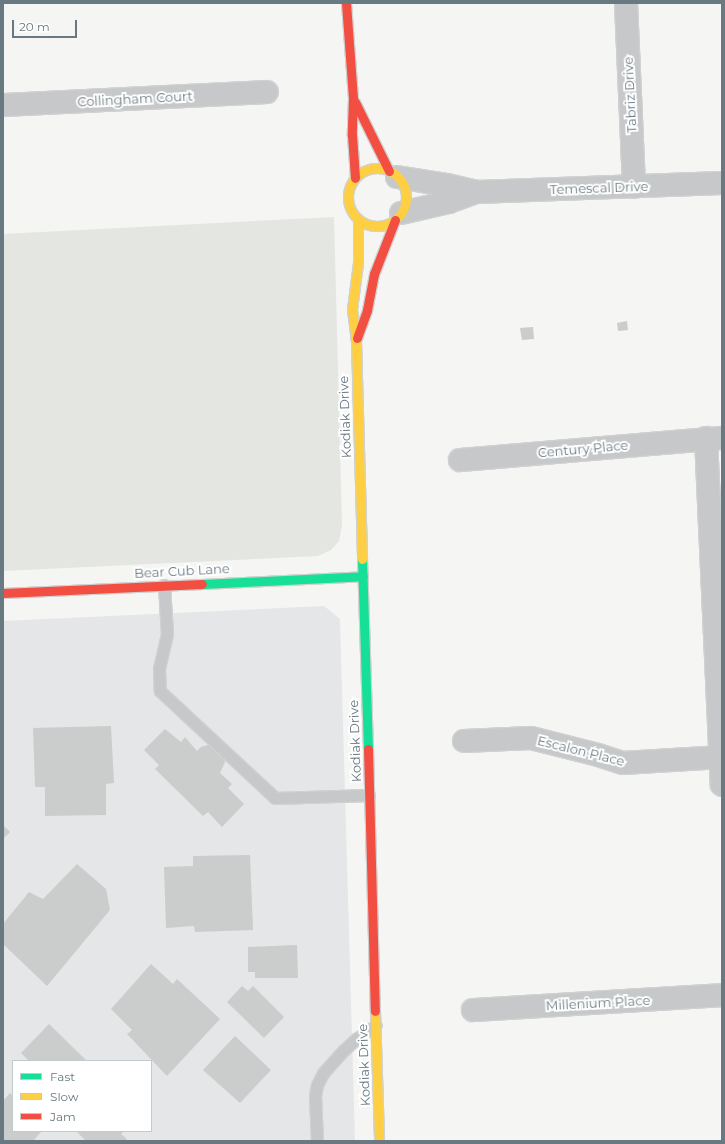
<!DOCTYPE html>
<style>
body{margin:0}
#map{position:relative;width:725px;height:1144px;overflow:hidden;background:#f5f5f4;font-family:Montserrat,sans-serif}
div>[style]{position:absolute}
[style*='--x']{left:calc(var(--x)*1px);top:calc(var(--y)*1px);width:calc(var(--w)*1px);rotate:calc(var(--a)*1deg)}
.built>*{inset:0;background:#e5e6e7}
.green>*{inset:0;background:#e4e6e2}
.building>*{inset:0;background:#cbcccc}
.roads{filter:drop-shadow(1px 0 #d0d1d1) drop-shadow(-1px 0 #d0d1d1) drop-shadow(0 1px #d0d1d1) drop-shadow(0 -1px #d0d1d1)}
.lane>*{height:11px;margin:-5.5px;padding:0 5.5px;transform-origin:5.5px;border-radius:5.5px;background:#c6c8c9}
.street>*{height:22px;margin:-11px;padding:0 11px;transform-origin:11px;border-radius:11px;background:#c6c8c9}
.fast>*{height:9px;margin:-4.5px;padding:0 4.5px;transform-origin:4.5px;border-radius:4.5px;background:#16e098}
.slow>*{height:9px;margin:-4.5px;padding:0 4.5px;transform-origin:4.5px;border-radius:4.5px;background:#ffcf43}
.slow>.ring{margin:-4.5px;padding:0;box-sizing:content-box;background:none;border:9px solid #ffcf43;border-radius:50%}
.jam>*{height:9px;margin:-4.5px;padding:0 4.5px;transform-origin:4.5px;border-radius:4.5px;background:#f24e42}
span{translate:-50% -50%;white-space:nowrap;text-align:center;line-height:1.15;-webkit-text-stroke:4px #fff;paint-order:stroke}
.street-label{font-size:13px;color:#697981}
.frame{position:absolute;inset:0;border:4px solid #697981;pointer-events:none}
.legend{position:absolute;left:12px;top:1060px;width:140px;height:72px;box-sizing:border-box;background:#fff;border:1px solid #c3c9cd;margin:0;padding:5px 7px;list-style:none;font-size:12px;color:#697981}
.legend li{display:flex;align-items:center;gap:8px;height:20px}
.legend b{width:20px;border:1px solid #c3c9cd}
.scale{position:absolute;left:12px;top:20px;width:65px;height:18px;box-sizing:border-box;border:2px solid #697981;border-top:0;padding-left:5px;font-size:12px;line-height:14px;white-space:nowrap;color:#697981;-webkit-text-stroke:3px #fff;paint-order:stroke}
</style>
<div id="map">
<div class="built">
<i style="clip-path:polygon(evenodd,324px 606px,340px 619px,355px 1141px,3px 1141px,3px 621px,324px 606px,13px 1061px,151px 1061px,151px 1131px,13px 1131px,13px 1061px)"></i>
</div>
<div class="green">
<i style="clip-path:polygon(334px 217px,342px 525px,339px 541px,331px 550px,318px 556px,3px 571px,3px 234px)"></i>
</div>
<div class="building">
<i style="clip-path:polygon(627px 321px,628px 330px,618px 331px,617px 323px)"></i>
<i style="clip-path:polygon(533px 327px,534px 339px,522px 340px,520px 328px)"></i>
<i style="clip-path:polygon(111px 726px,114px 783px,106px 784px,106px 815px,45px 816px,45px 787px,35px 787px,33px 728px)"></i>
<i style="clip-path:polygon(165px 729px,181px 742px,185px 737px,197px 751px,201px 747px,208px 745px,215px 747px,224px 756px,225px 762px,220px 773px,232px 784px,228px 788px,244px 804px,222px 827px,208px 812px,203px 816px,155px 769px,159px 765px,144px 750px)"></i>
<i style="clip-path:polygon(3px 825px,10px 832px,3px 839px)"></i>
<i style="clip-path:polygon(250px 855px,253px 930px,195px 932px,194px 926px,166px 928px,164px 867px,193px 866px,193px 856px)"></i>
<i style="clip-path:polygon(77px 864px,106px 889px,110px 910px,47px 986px,3px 944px,3px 924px,29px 892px,43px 899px)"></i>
<i style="clip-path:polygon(297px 945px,298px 978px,255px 978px,255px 972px,248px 972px,248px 947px)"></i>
<i style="clip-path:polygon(151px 964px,173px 984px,177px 979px,220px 1019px,167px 1076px,127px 1034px,132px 1030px,111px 1009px)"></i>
<i style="clip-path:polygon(242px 986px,248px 991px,253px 986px,284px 1017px,264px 1038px,227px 1002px)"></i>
<i style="clip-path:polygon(49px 1024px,87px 1061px,29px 1061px,21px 1053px)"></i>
<i style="clip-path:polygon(235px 1036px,271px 1070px,240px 1103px,203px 1070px)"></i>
<i style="clip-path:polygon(10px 1093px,13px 1096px,13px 1131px,42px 1131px,33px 1141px,3px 1141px,3px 1101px)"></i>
<i style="clip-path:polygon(76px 1131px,124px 1131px,121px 1134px,127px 1139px,125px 1141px,86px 1141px)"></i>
</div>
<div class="roads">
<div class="lane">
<i style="--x:164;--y:585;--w:49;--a:86.5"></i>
<i style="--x:167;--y:634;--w:35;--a:103"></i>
<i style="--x:159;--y:668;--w:23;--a:88"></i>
<i style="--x:160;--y:691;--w:157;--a:42.9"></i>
<i style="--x:275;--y:798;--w:94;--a:-1.8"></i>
<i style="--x:317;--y:1141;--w:45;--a:-92.5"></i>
<i style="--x:315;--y:1096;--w:11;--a:-80"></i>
<i style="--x:317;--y:1085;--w:13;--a:-63"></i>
<i style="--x:323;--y:1073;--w:31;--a:-48"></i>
<i style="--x:344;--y:1050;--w:16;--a:-43"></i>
<i style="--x:356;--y:1039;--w:24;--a:-35"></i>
</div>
<div class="street">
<i style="--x:626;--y:3;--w:184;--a:87.5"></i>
<i style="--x:3;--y:105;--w:264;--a:-2.8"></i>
<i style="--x:397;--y:177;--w:51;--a:9.1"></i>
<i style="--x:447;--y:185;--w:31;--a:13"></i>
<i style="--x:477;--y:192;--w:245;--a:-2.1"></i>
<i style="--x:401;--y:213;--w:49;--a:-12.9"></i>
<i style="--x:449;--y:202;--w:30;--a:-20"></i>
<i style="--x:706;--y:438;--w:347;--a:87.4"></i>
<i style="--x:460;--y:460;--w:263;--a:-4.8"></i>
<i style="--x:464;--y:741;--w:67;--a:-2.6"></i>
<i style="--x:531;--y:738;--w:69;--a:14.2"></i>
<i style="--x:598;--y:755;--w:26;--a:18"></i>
<i style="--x:623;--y:763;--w:99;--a:-3.5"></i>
<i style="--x:473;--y:1010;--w:249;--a:-3.4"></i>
</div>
<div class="fast">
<i style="--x:362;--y:559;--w:190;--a:88.2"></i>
<i style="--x:202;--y:584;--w:161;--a:-2.8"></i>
</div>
<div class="slow">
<i class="ring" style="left:348px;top:168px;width:49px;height:49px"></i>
<i style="--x:358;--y:220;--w:43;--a:90"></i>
<i style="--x:358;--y:263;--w:46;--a:97.4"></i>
<i style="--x:352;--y:309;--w:32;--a:83"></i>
<i style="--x:356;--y:341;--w:218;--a:88.4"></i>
<i style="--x:375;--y:1011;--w:130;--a:88.2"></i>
</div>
<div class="jam">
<i style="--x:346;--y:3;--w:95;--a:85.8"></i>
<i style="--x:353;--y:98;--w:37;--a:92"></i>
<i style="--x:352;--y:135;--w:43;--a:86"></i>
<i style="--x:355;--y:102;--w:77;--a:63.8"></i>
<i style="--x:357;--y:338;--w:30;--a:-70"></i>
<i style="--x:367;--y:310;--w:37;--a:-79"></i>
<i style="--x:374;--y:274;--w:58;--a:-68.7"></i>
<i style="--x:3;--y:593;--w:199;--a:-2.6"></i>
<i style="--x:368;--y:749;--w:262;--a:88.5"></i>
</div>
</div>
<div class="street-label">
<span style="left:630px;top:95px;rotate:-93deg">Tabriz Drive</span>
<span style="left:135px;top:99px;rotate:-3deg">Collingham Court</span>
<span style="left:599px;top:188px;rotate:-2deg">Temescal Drive</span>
<span style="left:345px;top:417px;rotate:-92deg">Kodiak Drive</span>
<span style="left:583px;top:449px;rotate:-5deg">Century Place</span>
<span style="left:182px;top:571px;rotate:-3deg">Bear Cub Lane</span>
<span style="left:355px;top:741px;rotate:-92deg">Kodiak Drive</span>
<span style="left:581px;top:751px;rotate:14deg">Escalon Place</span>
<span style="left:598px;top:1003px;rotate:-3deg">Millenium Place</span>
<span style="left:364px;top:1065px;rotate:-92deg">Kodiak Drive</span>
</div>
<div class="frame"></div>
<ul class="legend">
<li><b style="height:5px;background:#16e098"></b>Fast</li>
<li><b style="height:5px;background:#ffcf43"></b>Slow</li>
<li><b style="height:5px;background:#f24e42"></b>Jam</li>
</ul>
<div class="scale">20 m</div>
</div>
